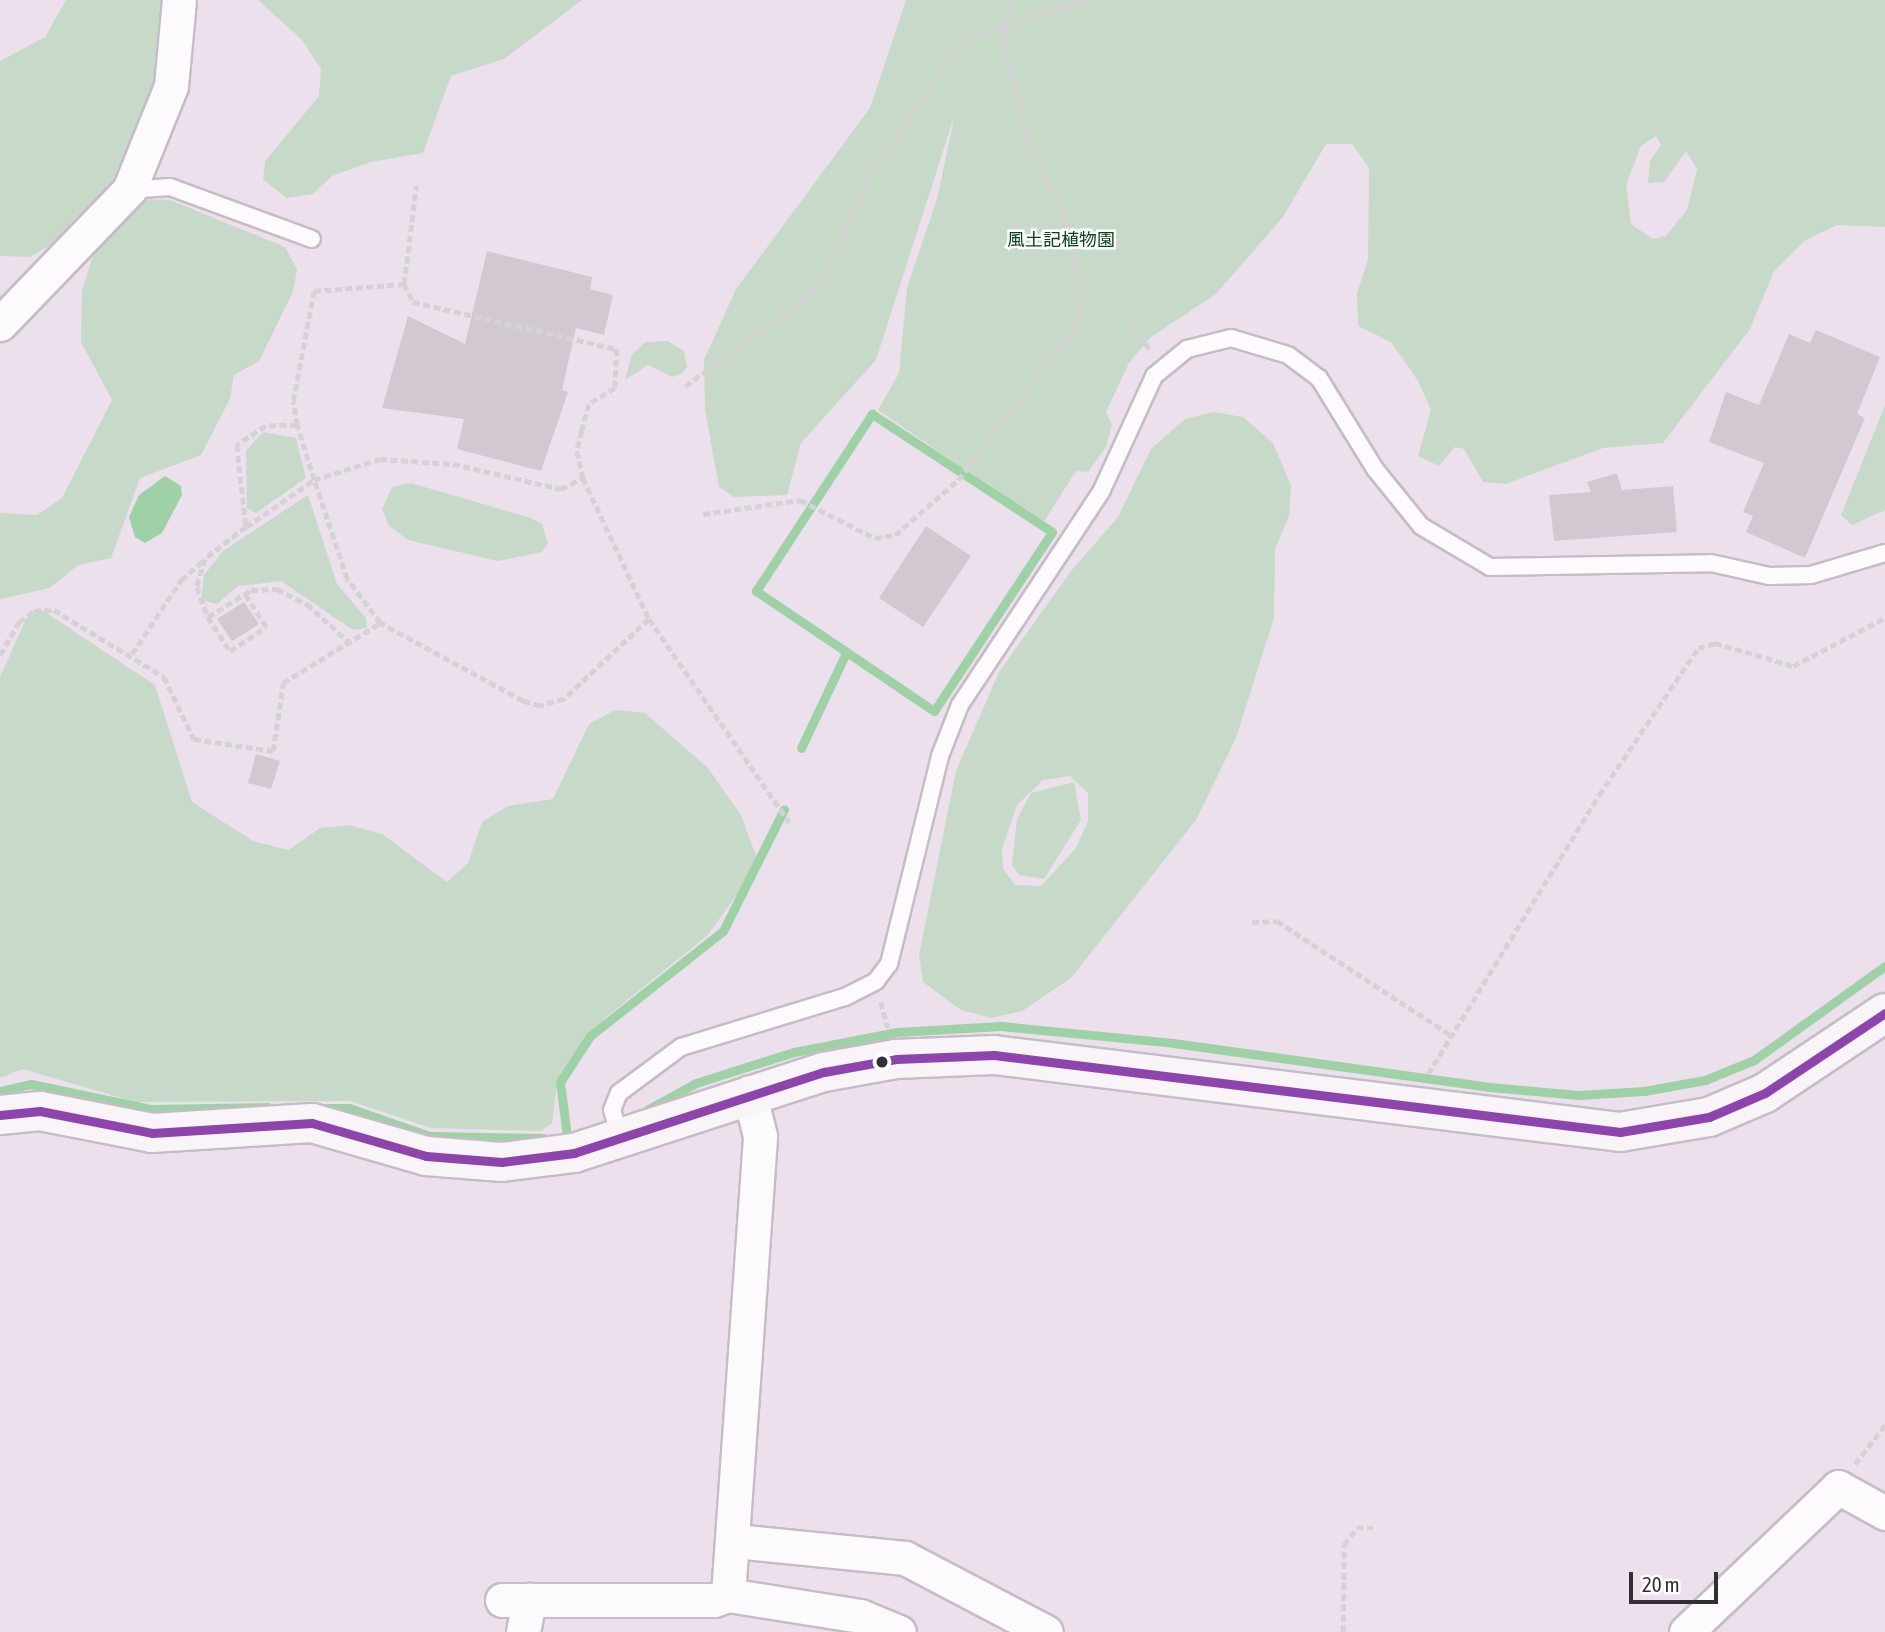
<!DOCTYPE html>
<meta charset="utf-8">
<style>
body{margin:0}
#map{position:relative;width:1885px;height:1632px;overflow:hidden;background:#ece0ec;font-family:"Asap Condensed","Noto Sans JP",sans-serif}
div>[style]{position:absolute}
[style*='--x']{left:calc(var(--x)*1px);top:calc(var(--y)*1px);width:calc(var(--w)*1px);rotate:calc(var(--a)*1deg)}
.green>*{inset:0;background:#c7dac9}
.water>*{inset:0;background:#9fd1a7}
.stream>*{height:9px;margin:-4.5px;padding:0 4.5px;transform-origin:4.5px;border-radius:4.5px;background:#9fd1a7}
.building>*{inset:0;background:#d2c8d2}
.path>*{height:4.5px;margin-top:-2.25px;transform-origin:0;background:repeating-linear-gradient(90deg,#d5d2d5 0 7px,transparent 0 10.5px)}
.roads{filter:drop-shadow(2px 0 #c6bcc6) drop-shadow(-2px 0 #c6bcc6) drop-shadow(0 2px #c6bcc6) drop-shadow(0 -2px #c6bcc6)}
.lane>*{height:16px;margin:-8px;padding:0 8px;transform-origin:8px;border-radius:8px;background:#fcfafc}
.street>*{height:33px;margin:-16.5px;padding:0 16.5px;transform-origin:16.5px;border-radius:16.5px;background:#fcfafc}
.secondary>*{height:38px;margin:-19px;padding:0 19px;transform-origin:19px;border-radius:19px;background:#f8f4f8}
.bus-1>*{height:9px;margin:-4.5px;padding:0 4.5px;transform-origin:4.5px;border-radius:4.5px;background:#8e44ad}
.dots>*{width:19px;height:19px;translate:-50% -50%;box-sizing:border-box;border:4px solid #fff;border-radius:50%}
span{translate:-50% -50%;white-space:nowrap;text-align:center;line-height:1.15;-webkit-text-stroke:5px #fff;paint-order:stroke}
.park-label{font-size:18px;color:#074117}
.scale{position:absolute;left:1629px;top:1572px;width:89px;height:32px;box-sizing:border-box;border:4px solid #352d36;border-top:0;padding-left:9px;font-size:21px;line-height:24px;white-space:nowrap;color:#352d36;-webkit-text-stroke:5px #fff;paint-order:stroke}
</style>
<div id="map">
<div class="green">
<i style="clip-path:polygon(66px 0,168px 0,167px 33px,154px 61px,158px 76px,105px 197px,65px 237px,30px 257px,0 256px,0 61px,45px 37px)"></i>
<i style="clip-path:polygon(258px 0,582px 0,504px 59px,451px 76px,423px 153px,371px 162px,332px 176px,313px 194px,287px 198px,263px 180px,265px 161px,319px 96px,321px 69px,302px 40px)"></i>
<i style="clip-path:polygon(evenodd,906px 0,1885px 0,1885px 227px,1837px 225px,1804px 241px,1774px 271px,1750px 329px,1663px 443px,1603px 448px,1506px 484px,1483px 482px,1464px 449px,1455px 447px,1439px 466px,1418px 456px,1431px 410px,1418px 381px,1391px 342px,1358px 326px,1357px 293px,1368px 259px,1369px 168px,1352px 144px,1326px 144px,1283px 217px,1216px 294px,1151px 337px,1129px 363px,1106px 412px,1112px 425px,1106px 447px,1088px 472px,1076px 471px,1043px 523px,878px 410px,899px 373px,907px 288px,937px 199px,955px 114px,876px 360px,801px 443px,787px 495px,734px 497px,719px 487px,705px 410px,704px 360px,736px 289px,870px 108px,906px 0,1656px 136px,1661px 145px,1650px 161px,1648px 183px,1664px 182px,1686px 151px,1697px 169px,1687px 210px,1666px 236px,1653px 239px,1631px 224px,1626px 185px,1641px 146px,1656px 136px)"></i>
<i style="clip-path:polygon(137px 199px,170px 200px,285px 247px,297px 269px,293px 292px,259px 361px,234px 375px,230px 399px,201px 455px,140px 478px,111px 558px,78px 565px,50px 588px,0 599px,0 513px,37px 515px,62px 498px,112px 400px,81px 342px,82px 291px,100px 233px)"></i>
<i style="clip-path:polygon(667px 341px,684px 351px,687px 367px,681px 374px,672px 377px,648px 365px,625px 380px,632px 354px,646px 342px)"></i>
<i style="clip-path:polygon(1885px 405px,1885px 510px,1852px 525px,1841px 515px)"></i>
<i style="clip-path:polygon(evenodd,1213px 412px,1243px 417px,1273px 443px,1291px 485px,1289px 516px,1275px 549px,1274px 618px,1236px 738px,1196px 820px,1071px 978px,1022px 1011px,991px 1018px,961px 1010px,923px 982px,919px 955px,956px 771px,999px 672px,1071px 571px,1118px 517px,1151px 449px,1185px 419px,1213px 412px,1070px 776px,1088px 793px,1088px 821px,1076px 848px,1041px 886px,1015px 885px,1003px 869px,1002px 849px,1017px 805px,1043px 780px,1070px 776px)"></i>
<i style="clip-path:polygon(263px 432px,296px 438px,306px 478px,256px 513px,247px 508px,246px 451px)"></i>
<i style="clip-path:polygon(411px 483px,531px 518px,542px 524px,548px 544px,542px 552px,498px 561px,408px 540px,389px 526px,382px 509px,392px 487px)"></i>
<i style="clip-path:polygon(308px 495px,337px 584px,366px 618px,367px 628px,353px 630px,281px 581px,238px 586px,217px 604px,201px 600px,204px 575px,223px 551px)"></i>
<i style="clip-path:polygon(39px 608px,155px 685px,192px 802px,253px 841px,289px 850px,320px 828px,349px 825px,382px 834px,447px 882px,468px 863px,482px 822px,508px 806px,553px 799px,589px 724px,615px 710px,645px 713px,708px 768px,741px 815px,756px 856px,749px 878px,707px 936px,605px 1018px,572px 1057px,557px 1082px,552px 1123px,541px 1131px,431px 1128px,350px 1101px,135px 1102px,23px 1069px,0 1078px,0 677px,26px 619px)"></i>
<i style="clip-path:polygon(1074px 782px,1081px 820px,1044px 879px,1019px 875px,1012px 865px,1017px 819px,1031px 793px)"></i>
</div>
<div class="water">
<i style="clip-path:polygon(165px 476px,181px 486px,182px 495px,162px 533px,145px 543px,135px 537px,129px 517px,139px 495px)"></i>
</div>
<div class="stream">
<i style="--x:872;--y:414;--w:215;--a:33.2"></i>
<i style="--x:1052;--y:532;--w:214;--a:123.4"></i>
<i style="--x:934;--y:711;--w:215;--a:-146"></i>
<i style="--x:756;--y:591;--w:212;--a:-56.8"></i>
<i style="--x:801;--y:748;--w:105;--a:-64.7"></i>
<i style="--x:0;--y:1091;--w:32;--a:-13"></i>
<i style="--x:31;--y:1084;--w:123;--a:11.8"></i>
<i style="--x:151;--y:1109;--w:117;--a:-1"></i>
<i style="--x:317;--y:1108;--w:32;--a:0"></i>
<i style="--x:349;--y:1108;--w:86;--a:19.1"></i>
<i style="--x:430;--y:1136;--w:113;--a:1"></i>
<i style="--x:647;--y:1110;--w:56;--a:-28.9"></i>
<i style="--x:696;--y:1083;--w:103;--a:-17.6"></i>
<i style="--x:794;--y:1052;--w:105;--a:-11"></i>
<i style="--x:897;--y:1032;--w:104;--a:-3.3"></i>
<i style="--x:1001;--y:1026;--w:173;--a:5.6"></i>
<i style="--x:1173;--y:1043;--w:320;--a:7.9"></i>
<i style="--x:1490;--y:1087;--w:89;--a:5.1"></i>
<i style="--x:1579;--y:1095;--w:65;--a:-3.5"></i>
<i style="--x:1644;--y:1091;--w:62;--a:-10.2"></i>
<i style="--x:1705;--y:1080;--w:53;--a:-22.2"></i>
<i style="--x:1754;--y:1060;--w:161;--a:-35.7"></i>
<i style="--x:567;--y:1136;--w:54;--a:-97.4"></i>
<i style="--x:560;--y:1082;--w:55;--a:-56.9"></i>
<i style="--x:590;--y:1036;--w:169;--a:-38.3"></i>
<i style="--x:723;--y:931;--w:136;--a:-63.4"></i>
</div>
<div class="building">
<i style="clip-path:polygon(487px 251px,592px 277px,590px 289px,613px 295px,604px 335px,576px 328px,562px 390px,568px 392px,541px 471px,457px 449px,464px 419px,382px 408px,408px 316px,465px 344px)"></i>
<i style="clip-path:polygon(1816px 330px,1880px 357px,1857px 414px,1865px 418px,1805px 558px,1746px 532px,1753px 516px,1743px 512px,1764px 463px,1709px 442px,1726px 392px,1759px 405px,1789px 334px,1810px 343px)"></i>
<i style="clip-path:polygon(1617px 473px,1622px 490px,1673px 486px,1677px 532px,1554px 541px,1549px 495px,1591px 492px,1587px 482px)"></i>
<i style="clip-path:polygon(926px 526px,971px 556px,923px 627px,879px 598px)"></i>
<i style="clip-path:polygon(244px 602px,259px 624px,232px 641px,217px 619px)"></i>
<i style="clip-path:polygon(256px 754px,280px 761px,271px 789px,248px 783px)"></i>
</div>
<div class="path">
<i style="--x:404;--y:284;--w:20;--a:63"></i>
<i style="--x:413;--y:302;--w:209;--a:13"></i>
<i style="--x:617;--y:349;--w:39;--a:93"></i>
<i style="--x:615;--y:388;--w:31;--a:148"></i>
<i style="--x:589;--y:404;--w:28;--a:105"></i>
<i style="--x:582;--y:431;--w:21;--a:104"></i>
<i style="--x:577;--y:451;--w:28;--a:77"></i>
<i style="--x:1132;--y:327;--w:28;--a:51"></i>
<i style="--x:685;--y:386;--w:145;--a:-35.4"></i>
<i style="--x:803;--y:302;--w:41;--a:-52.9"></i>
<i style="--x:828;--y:269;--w:107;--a:-65.8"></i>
<i style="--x:872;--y:171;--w:141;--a:-55.4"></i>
<i style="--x:952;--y:55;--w:29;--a:-38"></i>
<i style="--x:975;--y:37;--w:51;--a:-22"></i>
<i style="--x:1022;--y:18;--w:71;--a:-14.6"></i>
<i style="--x:297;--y:425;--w:24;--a:-99"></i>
<i style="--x:293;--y:401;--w:112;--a:-79.2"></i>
<i style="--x:314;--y:291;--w:90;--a:-4.4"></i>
<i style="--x:404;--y:284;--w:99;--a:-83"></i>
<i style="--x:314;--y:480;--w:58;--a:-107.2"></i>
<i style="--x:297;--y:425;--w:31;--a:178"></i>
<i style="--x:266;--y:426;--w:35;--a:147"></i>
<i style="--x:237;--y:445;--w:82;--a:83.7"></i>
<i style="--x:246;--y:527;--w:83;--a:-34.7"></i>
<i style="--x:314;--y:480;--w:69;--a:-17.7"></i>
<i style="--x:380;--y:459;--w:73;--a:3.9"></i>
<i style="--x:453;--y:464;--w:111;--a:13"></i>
<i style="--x:561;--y:489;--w:25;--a:-27"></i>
<i style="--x:583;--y:478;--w:156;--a:64.9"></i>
<i style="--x:649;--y:619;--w:117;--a:136.7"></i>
<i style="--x:564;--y:699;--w:25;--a:164"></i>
<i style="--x:540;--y:706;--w:18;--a:-164"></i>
<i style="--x:523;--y:701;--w:163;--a:-151.4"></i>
<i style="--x:380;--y:623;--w:55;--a:-126.9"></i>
<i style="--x:347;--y:579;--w:104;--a:-108.4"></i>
<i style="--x:703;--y:514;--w:98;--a:-8.2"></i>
<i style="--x:800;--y:500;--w:84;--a:26.9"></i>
<i style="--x:875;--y:538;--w:20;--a:-9"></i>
<i style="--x:895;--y:535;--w:84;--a:-41.1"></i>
<i style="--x:958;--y:480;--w:198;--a:-52.4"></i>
<i style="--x:1079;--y:323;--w:83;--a:-92.8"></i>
<i style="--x:1075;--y:240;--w:105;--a:-114.9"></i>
<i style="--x:1031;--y:145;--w:74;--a:-106.5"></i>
<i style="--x:1010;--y:74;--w:49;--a:-99.5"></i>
<i style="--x:1002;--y:26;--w:28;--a:-69"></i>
<i style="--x:246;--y:527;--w:52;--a:142"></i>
<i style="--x:205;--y:559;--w:29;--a:106"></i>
<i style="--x:197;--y:587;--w:32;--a:70"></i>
<i style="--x:208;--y:617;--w:51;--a:-32.1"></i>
<i style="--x:251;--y:590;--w:26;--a:-2"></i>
<i style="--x:277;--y:589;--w:34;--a:27"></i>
<i style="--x:307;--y:604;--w:57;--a:42.1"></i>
<i style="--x:208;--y:617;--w:40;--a:57.1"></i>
<i style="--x:230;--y:651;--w:43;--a:-33.7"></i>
<i style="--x:266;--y:627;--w:40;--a:-122.9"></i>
<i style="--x:649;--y:619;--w:247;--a:55.4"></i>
<i style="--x:132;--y:654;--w:89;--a:-56.5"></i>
<i style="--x:181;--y:580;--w:29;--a:-41"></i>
<i style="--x:0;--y:655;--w:38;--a:-60"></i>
<i style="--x:19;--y:622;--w:19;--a:-36"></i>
<i style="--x:34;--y:611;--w:20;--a:-3"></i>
<i style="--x:54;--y:610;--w:129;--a:31.3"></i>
<i style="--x:164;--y:677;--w:69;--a:64.2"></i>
<i style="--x:194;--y:739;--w:80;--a:8.6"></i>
<i style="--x:273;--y:751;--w:69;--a:-81.6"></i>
<i style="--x:283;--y:683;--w:114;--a:-31.7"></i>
<i style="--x:1252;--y:922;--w:25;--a:-2"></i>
<i style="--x:1277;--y:921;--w:209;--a:33.3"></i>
<i style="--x:881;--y:1002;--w:27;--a:75"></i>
<i style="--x:1428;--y:1074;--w:327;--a:-58.5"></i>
<i style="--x:1599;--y:795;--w:177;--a:-56"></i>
<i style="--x:1698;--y:648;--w:18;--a:-16"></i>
<i style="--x:1715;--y:643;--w:81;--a:16.4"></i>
<i style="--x:1793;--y:666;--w:104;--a:-27.6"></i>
<i style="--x:1855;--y:1464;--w:49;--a:-52.4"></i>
<i style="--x:1343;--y:1632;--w:87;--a:-89.3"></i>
<i style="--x:1344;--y:1545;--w:21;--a:-53"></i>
<i style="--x:1357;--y:1528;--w:16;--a:0"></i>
</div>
<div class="roads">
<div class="lane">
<i style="--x:129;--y:190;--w:41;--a:-4.2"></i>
<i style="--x:170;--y:187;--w:151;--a:20.1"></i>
<i style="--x:620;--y:1139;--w:30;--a:-105"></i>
<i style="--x:612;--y:1110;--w:18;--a:-68"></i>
<i style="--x:619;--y:1093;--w:77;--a:-36.6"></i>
<i style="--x:681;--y:1047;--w:171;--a:-17"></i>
<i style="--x:845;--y:997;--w:35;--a:-27"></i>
<i style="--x:876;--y:981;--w:21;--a:-53"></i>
<i style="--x:889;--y:964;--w:214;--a:-76.2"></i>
<i style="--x:940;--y:756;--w:55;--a:-68.6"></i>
<i style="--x:960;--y:705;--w:255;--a:-56.5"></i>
<i style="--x:1101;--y:492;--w:128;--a:-65.4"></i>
<i style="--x:1154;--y:376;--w:43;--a:-39.3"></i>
<i style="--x:1187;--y:349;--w:45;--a:-14"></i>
<i style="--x:1231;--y:338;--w:59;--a:16.6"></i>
<i style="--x:1288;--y:355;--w:39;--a:37"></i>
<i style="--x:1319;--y:378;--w:107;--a:58.4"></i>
<i style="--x:1375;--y:469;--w:73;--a:51.1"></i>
<i style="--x:1421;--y:526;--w:80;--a:30.7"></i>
<i style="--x:1490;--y:567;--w:221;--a:-1"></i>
<i style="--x:1711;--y:563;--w:59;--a:12.6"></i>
<i style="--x:1769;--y:576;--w:42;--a:-1.4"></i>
<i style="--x:1811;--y:575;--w:77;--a:-16.6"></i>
</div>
<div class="street">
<i style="--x:0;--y:324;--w:186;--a:-46.1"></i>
<i style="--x:129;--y:190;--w:112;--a:-68"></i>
<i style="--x:171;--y:86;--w:86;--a:-84.7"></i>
<i style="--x:735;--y:1541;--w:171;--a:5.7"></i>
<i style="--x:905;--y:1558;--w:159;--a:27.7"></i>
<i style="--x:728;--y:1595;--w:134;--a:9"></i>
<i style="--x:860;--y:1616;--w:42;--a:22.3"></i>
<i style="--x:502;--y:1600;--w:212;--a:0"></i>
<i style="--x:714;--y:1600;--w:15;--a:-20"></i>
<i style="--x:728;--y:1595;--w:460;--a:-86"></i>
<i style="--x:760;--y:1136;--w:45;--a:-104"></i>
<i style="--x:523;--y:1632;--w:33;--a:-79"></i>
<i style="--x:1686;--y:1632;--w:210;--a:-43.6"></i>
<i style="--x:1838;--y:1487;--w:54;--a:29"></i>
</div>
<div class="secondary">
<i style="--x:0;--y:1115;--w:40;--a:-5.7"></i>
<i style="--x:40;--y:1111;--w:114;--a:11.1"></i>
<i style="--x:152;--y:1133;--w:160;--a:-3.6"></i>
<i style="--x:312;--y:1123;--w:119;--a:16.1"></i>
<i style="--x:426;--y:1156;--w:76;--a:4.5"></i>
<i style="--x:502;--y:1162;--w:73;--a:-7.1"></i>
<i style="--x:574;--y:1153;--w:263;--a:-18"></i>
<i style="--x:824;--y:1072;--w:73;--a:-10.2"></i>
<i style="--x:896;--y:1059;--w:98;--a:-2.3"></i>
<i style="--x:994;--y:1055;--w:631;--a:7.01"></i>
<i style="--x:1620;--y:1132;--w:90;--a:-9.6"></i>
<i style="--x:1709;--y:1117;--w:61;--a:-23.2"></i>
<i style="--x:1765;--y:1093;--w:144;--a:-33.7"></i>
</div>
</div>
<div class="bus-1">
<i style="--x:0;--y:1115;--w:40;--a:-5.7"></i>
<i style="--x:40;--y:1111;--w:114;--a:11.1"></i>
<i style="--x:152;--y:1133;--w:160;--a:-3.6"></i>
<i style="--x:312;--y:1123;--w:119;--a:16.1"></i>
<i style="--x:426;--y:1156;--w:76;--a:4.5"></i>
<i style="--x:502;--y:1162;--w:73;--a:-7.1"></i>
<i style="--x:574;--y:1153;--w:263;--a:-18"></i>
<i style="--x:824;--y:1072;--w:73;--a:-10.2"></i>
<i style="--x:896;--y:1059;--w:98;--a:-2.3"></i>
<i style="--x:994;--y:1055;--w:631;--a:7.01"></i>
<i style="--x:1620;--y:1132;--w:90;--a:-9.6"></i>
<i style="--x:1709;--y:1117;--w:61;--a:-23.2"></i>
<i style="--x:1765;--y:1093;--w:144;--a:-33.7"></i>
</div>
<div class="dots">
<i style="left:882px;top:1062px;background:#352d36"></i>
</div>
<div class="park-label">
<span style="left:1061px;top:240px">風土記植物園</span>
</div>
<div class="scale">20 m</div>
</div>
